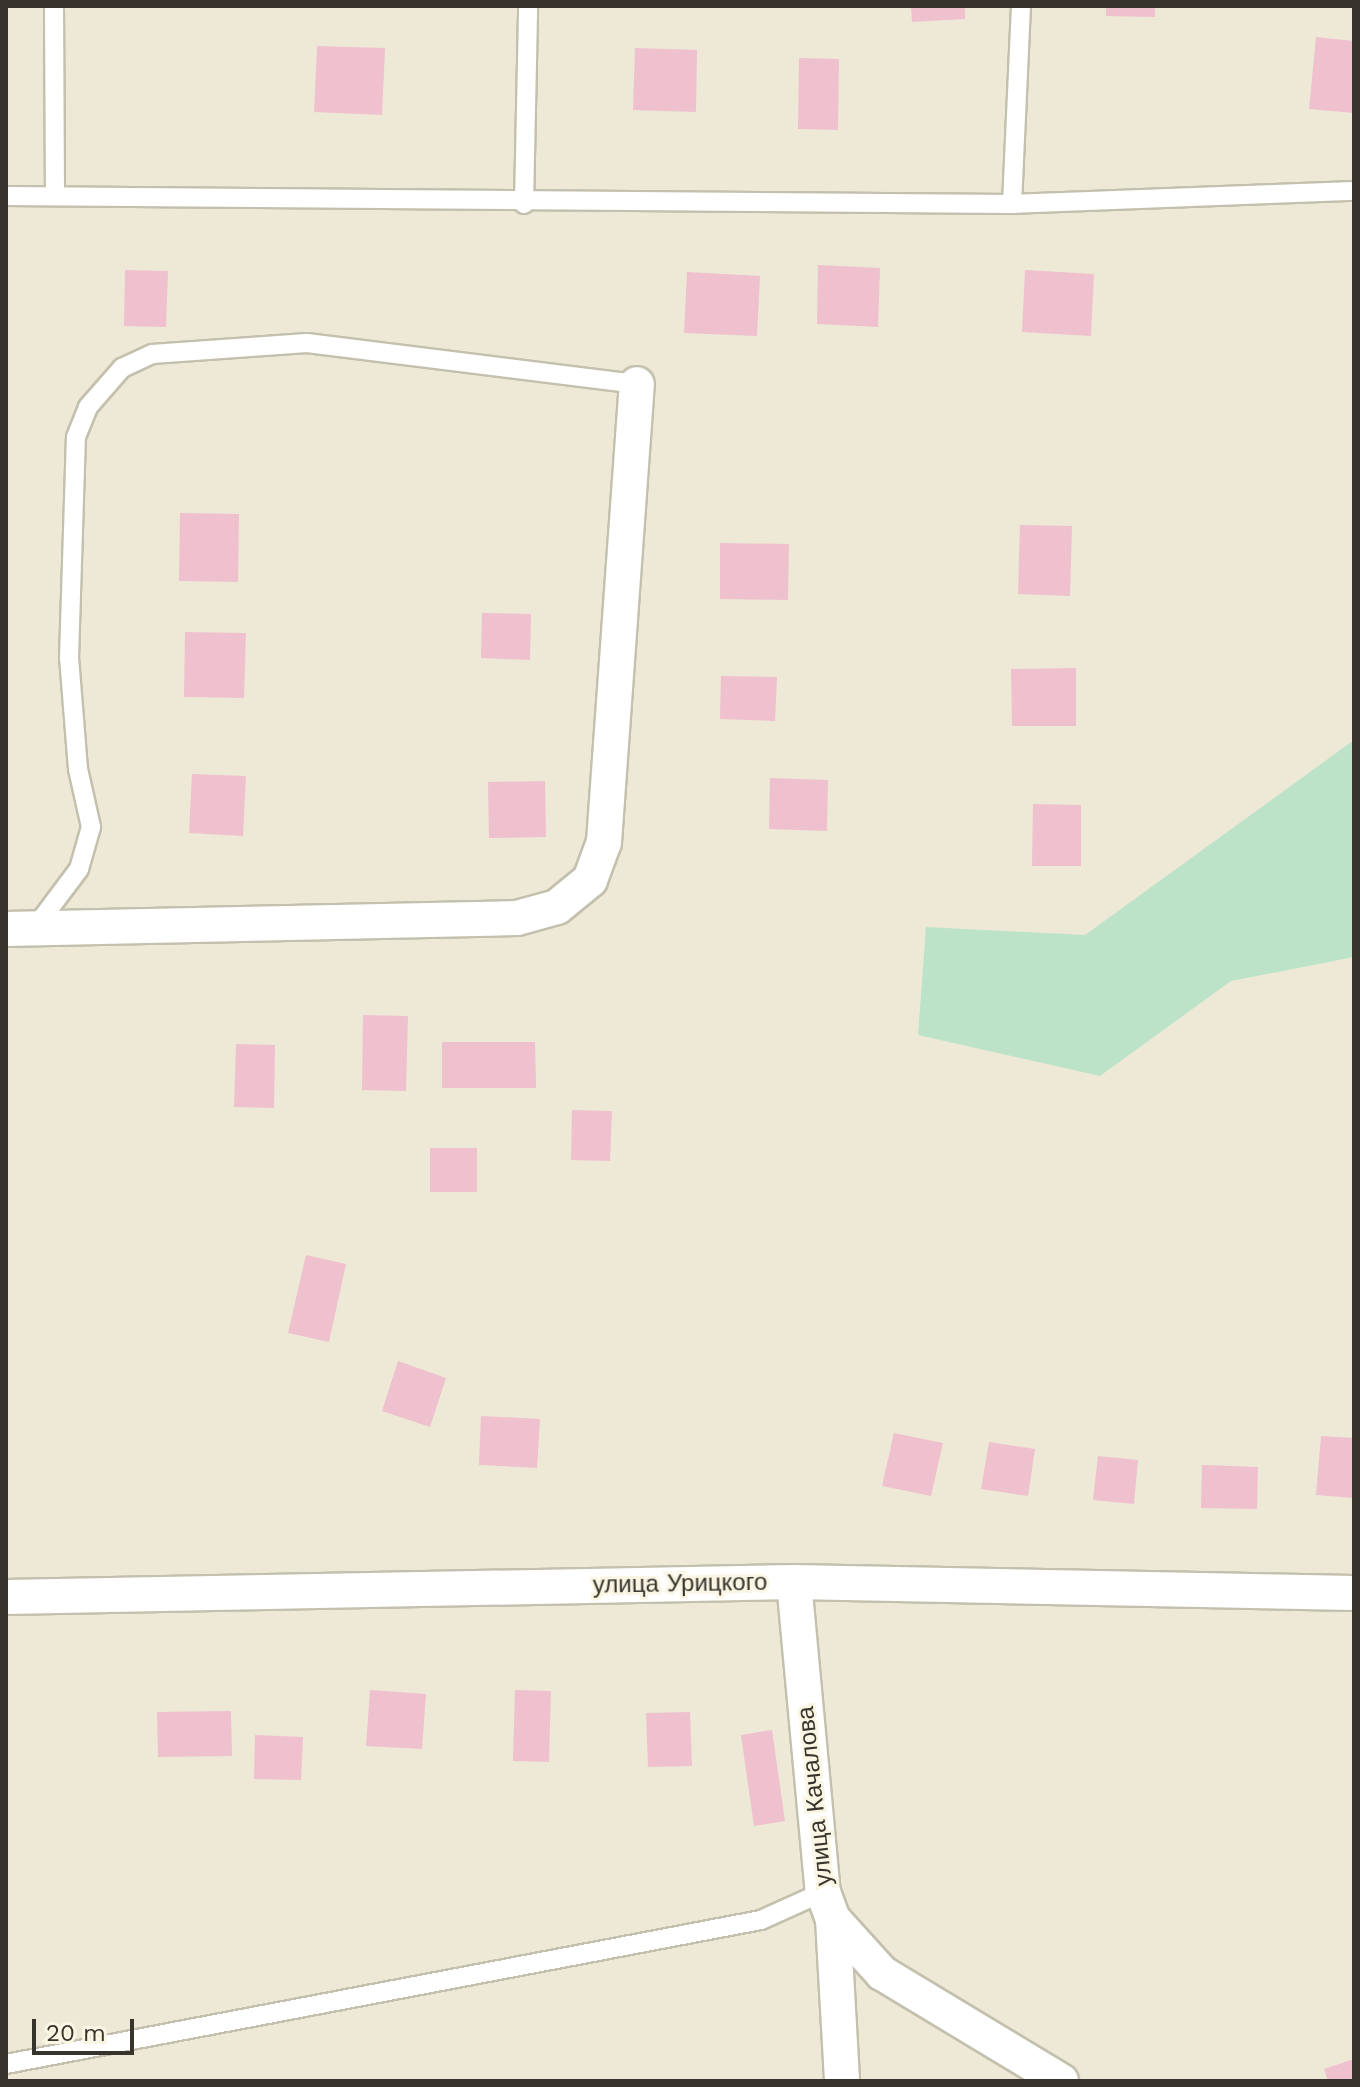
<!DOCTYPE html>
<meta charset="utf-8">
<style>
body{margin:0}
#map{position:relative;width:1360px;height:2087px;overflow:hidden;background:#ede9d6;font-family:"Work Sans",sans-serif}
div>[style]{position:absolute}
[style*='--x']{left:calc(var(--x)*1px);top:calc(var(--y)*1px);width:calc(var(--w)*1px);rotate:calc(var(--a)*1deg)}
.green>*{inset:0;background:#bce3c8}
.building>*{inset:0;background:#efc0ce}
.roads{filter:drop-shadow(2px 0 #c3c0ad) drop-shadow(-2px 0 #c3c0ad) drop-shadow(0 2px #c3c0ad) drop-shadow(0 -2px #c3c0ad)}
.lane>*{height:18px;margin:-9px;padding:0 9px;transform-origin:9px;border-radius:9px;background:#fff}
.street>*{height:34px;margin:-17px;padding:0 17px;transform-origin:17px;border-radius:17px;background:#fff}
span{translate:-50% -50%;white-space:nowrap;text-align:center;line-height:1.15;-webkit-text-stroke:6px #faf6e3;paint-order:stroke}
.street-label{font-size:24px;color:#36342d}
.frame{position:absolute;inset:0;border:8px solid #36342d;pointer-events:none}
.scale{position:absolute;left:32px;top:2019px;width:102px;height:36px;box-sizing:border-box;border:4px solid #36342d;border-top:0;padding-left:10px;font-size:24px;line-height:28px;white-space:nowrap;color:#36342d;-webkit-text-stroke:6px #faf6e3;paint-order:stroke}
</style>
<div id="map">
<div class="green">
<i style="clip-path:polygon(1354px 740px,1354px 957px,1231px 981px,1100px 1076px,918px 1035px,926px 927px,1085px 935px)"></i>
</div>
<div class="building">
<i style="clip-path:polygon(911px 6px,965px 6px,965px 19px,912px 22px)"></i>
<i style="clip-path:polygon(1106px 6px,1155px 6px,1155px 17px,1106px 16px)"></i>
<i style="clip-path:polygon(1316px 37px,1354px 41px,1354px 113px,1309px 109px)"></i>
<i style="clip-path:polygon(317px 46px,385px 48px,382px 115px,314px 112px)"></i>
<i style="clip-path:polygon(635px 48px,697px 50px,696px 112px,633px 110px)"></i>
<i style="clip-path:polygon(799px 58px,839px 59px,838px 130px,798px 129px)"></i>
<i style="clip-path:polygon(818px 265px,880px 268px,878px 327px,817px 324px)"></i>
<i style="clip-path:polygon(125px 270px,168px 271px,166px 327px,124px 326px)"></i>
<i style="clip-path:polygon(1025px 270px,1094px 274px,1091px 336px,1022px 332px)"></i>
<i style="clip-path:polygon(687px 272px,760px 276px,757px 336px,684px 333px)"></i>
<i style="clip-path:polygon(180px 513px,239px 514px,238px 582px,179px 581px)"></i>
<i style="clip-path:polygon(1020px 525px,1072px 526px,1070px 596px,1018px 594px)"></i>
<i style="clip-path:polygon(720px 543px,789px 544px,788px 600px,720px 599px)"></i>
<i style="clip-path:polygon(482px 613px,531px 614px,530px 660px,481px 658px)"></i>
<i style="clip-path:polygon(185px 632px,246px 633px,244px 698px,184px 697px)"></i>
<i style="clip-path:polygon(1076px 668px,1076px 726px,1012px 726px,1011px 669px)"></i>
<i style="clip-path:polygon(721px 676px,777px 677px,775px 721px,720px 719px)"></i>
<i style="clip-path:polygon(192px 774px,246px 776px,243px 836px,189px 833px)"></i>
<i style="clip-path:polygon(770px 778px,828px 780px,827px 831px,769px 829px)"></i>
<i style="clip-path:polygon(545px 781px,546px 837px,489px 838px,488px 782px)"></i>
<i style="clip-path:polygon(1033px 804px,1081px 805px,1081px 866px,1032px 866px)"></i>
<i style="clip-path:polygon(363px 1015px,408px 1016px,406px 1091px,362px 1090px)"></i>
<i style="clip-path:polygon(442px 1042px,535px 1042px,536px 1088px,442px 1088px)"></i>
<i style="clip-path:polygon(236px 1044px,275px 1045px,274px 1108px,234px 1107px)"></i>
<i style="clip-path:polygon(572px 1110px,612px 1111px,610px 1161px,571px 1160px)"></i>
<i style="clip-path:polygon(430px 1148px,477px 1148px,477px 1192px,430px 1192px)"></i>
<i style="clip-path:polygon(306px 1255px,346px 1264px,329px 1342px,288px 1333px)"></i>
<i style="clip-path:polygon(398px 1361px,446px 1378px,430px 1427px,382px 1411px)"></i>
<i style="clip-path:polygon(481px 1416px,540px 1419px,537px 1468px,479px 1465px)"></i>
<i style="clip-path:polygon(894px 1433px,943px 1443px,931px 1496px,882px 1486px)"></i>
<i style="clip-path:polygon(1321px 1436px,1354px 1438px,1354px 1498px,1316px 1495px)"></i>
<i style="clip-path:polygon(989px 1442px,1035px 1449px,1028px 1496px,981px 1489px)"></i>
<i style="clip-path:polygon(1098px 1456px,1138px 1460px,1134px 1504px,1093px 1500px)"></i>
<i style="clip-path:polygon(1202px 1465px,1258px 1467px,1257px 1509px,1201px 1508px)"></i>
<i style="clip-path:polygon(370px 1690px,426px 1694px,422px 1749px,366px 1746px)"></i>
<i style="clip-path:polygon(515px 1690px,551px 1691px,549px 1762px,513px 1761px)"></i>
<i style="clip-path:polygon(231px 1711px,232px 1756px,158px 1757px,157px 1712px)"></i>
<i style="clip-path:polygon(690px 1712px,692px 1766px,648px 1767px,646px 1713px)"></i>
<i style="clip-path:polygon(772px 1730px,785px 1821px,754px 1826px,741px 1735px)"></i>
<i style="clip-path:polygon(255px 1735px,303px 1737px,301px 1780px,254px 1779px)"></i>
<i style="clip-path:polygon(1354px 2059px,1354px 2081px,1328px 2081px,1324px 2069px)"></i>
</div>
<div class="roads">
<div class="lane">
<i style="--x:54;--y:6;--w:189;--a:89.7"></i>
<i style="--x:6;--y:196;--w:1006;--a:0.46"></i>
<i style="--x:1012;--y:204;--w:342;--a:-2.2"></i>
<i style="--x:524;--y:204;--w:198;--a:-88.8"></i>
<i style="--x:1012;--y:204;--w:198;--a:-87.4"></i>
<i style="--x:34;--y:929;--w:75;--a:-53.1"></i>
<i style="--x:79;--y:869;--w:44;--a:-74.1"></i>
<i style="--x:91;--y:827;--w:59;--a:-102.6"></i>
<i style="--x:78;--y:769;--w:111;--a:-94.6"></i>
<i style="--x:69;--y:658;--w:221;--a:-88.2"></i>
<i style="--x:76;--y:437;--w:32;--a:-68"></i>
<i style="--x:88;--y:407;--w:52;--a:-48.9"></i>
<i style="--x:122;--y:368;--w:33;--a:-25"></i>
<i style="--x:152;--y:354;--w:155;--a:-4.1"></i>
<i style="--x:307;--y:343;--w:333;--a:7.1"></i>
<i style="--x:6;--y:2064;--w:769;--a:-10.8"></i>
<i style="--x:761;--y:1920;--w:68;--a:-24.3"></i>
</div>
<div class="street">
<i style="--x:6;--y:929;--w:511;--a:-1.23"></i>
<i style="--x:517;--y:918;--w:41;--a:-15.4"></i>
<i style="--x:557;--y:907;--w:43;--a:-39.3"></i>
<i style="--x:590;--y:880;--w:40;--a:-69.8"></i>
<i style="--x:604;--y:842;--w:459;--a:-85.9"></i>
<i style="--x:794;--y:1582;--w:311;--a:84.7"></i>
<i style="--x:823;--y:1892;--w:29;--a:70"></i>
<i style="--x:833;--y:1919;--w:73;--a:47.8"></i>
<i style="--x:882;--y:1973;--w:209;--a:31.1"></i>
<i style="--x:6;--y:1597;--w:788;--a:-1.09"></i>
<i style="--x:794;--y:1582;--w:560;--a:1.13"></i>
<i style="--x:833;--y:1919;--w:162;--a:86.8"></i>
</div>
</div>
<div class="street-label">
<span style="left:680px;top:1584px;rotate:-1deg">улица Урицкого</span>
<span style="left:815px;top:1796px;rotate:-96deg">улица Качалова</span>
</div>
<div class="frame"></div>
<div class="scale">20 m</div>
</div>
